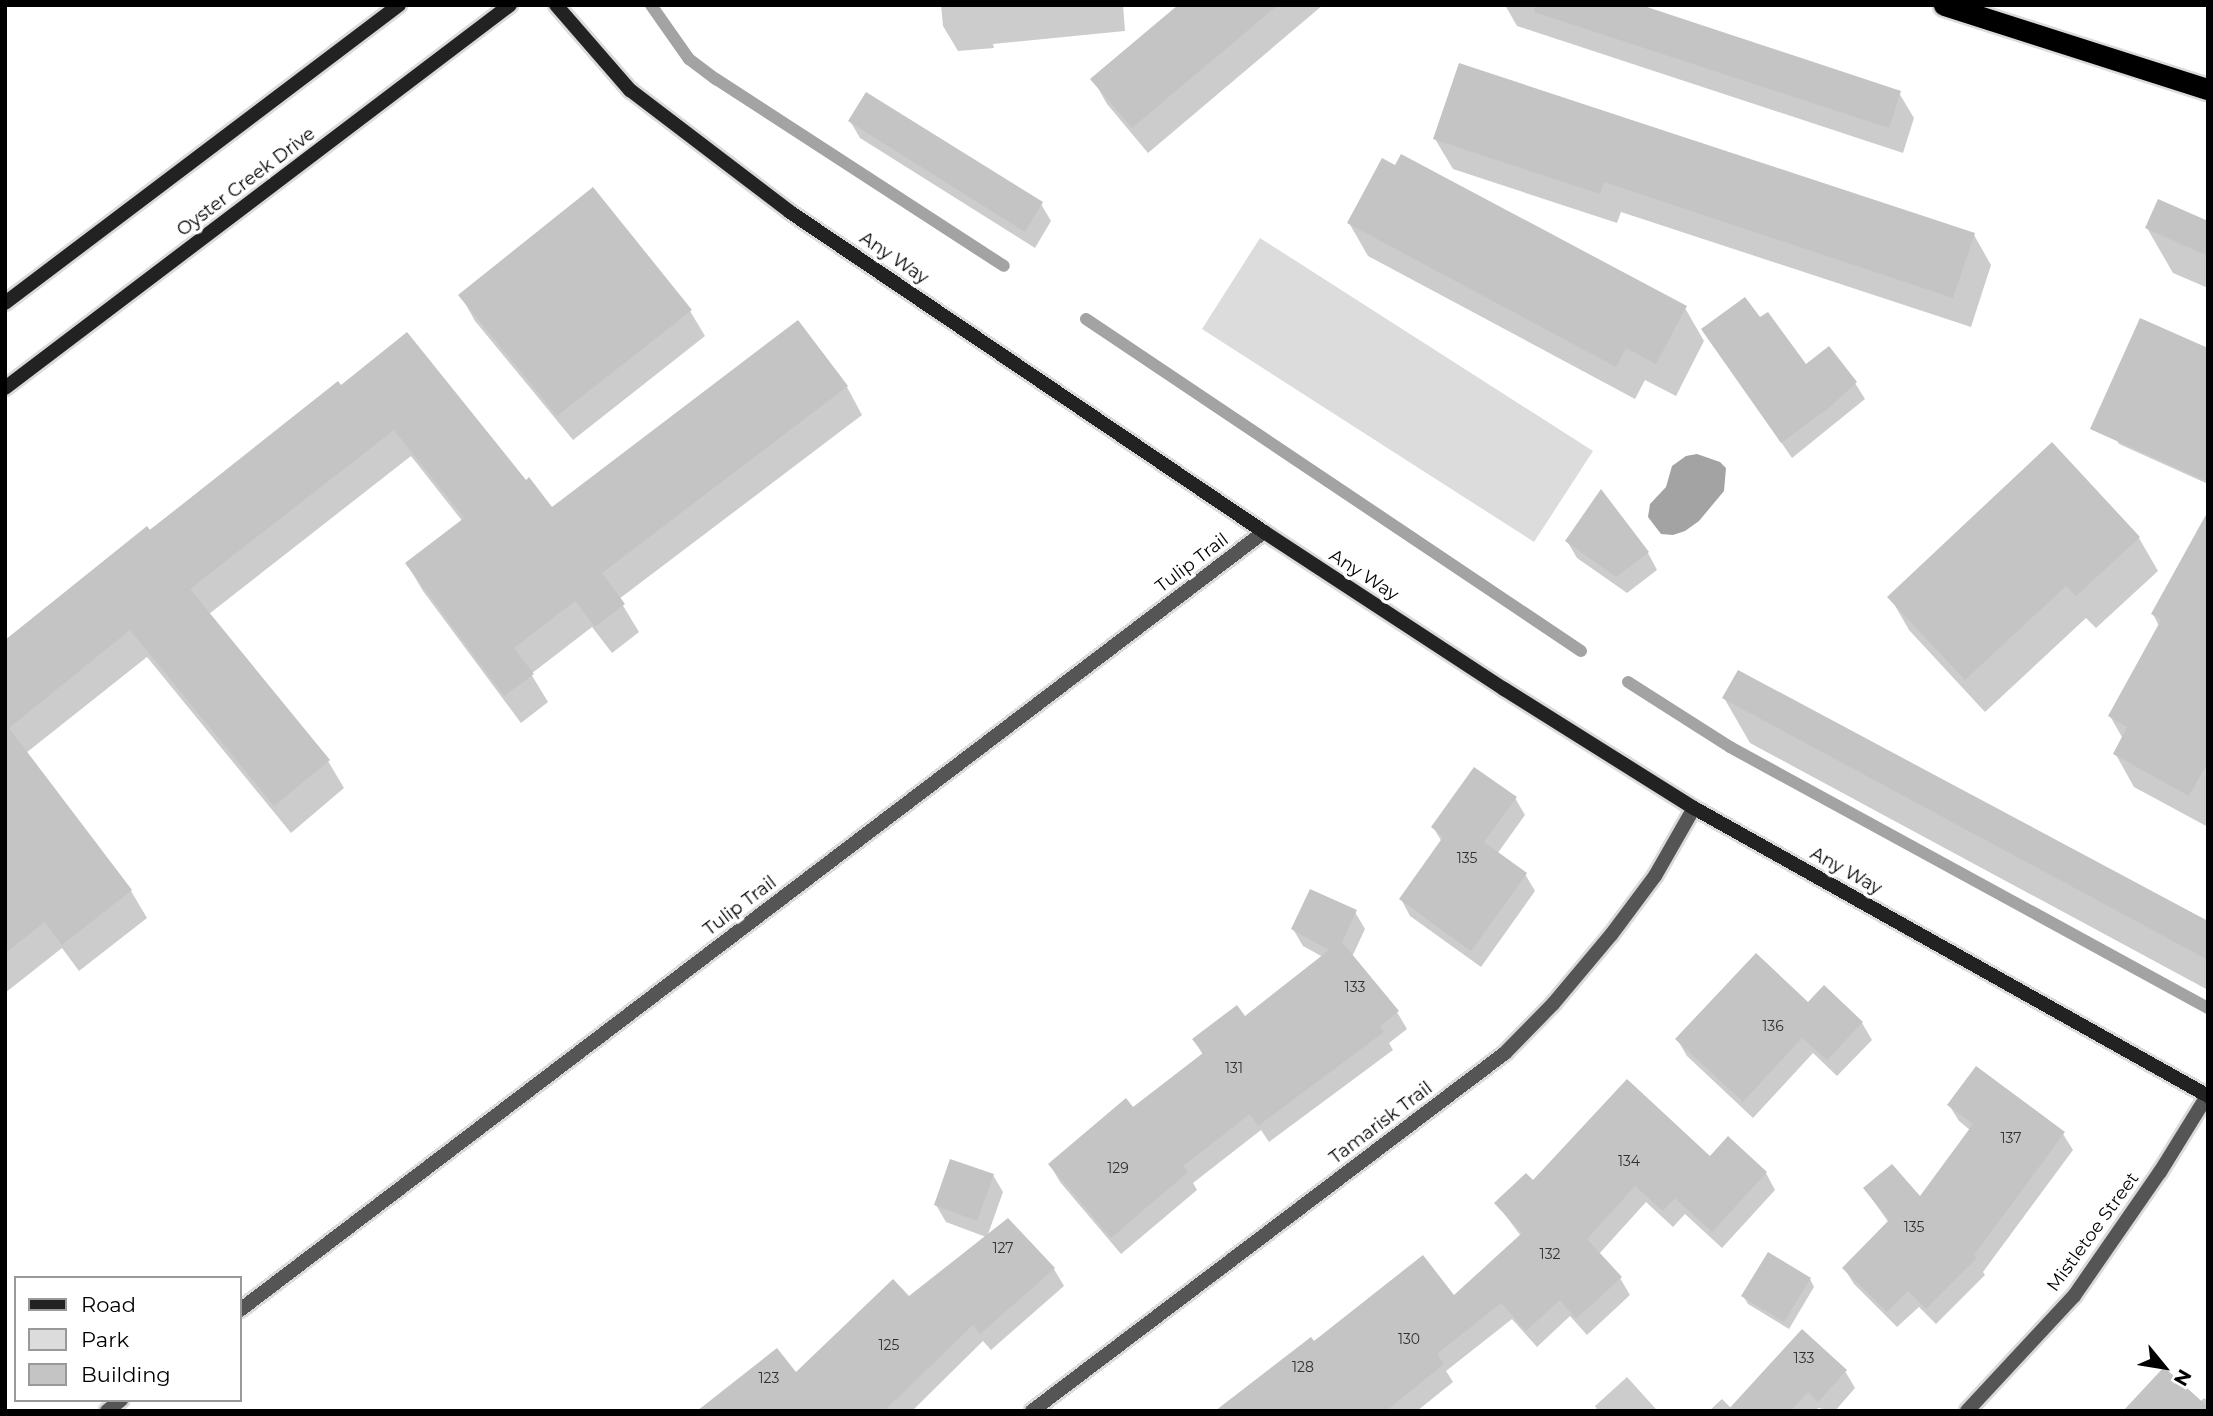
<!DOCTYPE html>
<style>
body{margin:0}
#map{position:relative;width:2213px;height:1416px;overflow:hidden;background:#fff;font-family:Montserrat,sans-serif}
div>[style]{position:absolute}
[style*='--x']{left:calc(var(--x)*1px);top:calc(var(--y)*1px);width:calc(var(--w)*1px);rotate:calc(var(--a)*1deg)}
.green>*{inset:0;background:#dcdcdc}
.water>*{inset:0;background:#a3a3a3}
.shadow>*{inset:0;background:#0003}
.stream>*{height:12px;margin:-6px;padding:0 6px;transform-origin:6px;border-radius:6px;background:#a3a3a3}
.building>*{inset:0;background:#c4c4c4}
.roads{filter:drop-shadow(2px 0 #dbdbdb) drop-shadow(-2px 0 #dbdbdb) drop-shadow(0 2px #dbdbdb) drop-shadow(0 -2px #dbdbdb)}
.street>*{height:14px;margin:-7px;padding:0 7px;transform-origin:7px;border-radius:7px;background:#555}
.secondary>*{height:14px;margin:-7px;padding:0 7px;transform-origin:7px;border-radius:7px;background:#222}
.highway>*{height:21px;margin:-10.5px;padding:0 10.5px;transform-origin:10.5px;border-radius:10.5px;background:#000}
span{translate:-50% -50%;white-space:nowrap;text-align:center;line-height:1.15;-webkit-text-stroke:7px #fff;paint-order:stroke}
.number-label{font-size:14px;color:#313131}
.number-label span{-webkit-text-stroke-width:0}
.street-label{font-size:18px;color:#000}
.frame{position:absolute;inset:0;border:7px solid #000;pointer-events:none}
.legend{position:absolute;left:14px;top:1276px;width:228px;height:126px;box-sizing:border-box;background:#fff;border:2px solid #999;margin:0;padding:9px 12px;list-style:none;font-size:21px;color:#000}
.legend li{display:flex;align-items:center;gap:14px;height:35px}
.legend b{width:35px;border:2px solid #999}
.north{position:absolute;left:2129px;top:1332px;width:70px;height:70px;-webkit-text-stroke:5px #fff;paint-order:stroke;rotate:120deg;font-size:19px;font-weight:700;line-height:28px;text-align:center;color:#000}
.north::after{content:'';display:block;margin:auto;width:24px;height:32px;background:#000;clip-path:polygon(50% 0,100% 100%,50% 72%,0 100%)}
</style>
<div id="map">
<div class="green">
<i style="clip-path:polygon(1260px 238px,1593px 451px,1534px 542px,1202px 329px)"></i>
</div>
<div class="water">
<i style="clip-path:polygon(1697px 454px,1720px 462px,1726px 468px,1724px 491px,1699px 521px,1685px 531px,1673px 535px,1661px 534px,1648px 517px,1650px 504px,1666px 487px,1672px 466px,1686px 456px)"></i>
</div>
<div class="shadow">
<i style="clip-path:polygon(941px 5px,1123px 5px,1125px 31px,993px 44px,994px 48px,958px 51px,943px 26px)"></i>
<i style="clip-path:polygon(1180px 5px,1323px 5px,1148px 153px,1107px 104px,1093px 79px)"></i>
<i style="clip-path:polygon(1505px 5px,1635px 5px,1899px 93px,1914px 118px,1903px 153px,1517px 26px)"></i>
<i style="clip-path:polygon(850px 121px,1041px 204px,1051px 221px,1035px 248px,860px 138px)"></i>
<i style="clip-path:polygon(1435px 139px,1974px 235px,1991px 265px,1971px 327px,1621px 212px,1617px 223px,1453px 169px)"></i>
<i style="clip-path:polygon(1349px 223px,1685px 308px,1704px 341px,1676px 396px,1645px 380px,1635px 399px,1368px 256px)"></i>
<i style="clip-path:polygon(2208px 223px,2208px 288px,2173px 273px,2147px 228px)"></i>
<i style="clip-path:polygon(461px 296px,690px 311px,705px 336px,573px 440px,475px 321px)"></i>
<i style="clip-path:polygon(1760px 319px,1805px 367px,1855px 383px,1865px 399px,1792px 458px,1703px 329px)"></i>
<i style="clip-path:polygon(798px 322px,847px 387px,862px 415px,619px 599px,639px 632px,612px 653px,592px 627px,531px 674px,548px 702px,521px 723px,423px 591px,407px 564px,463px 522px,411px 456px,209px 614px,328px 761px,344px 788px,291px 833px,147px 657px,26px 753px,131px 891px,147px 918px,79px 971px,62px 948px,5px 993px,5px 642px,338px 384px,525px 483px,552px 509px)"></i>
<i style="clip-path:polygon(2208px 350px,2208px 484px,2119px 444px,2100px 411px)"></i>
<i style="clip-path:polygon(2208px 526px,2208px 827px,2134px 787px,2115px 753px,2123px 739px,2110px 716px,2159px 626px,2153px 614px)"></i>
<i style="clip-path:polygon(2139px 538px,2158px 571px,2096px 628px,2086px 618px,1985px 712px,1909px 630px,1890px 597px)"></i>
<i style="clip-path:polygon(1567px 541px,1648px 553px,1657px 570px,1627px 593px,1577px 558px)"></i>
<i style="clip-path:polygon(1724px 698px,2208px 925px,2208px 990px,1750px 743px)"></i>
<i style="clip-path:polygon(1515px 798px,1525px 815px,1497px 854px,1525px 874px,1535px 891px,1481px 967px,1410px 916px,1401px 899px,1442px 842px,1433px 827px)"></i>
<i style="clip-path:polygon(1355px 912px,1365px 929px,1352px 957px,1397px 1012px,1407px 1029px,1389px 1043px,1393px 1050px,1269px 1142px,1261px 1130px,1193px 1183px,1197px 1190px,1121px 1254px,1060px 1182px,1050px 1165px,1133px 1110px,1203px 1055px,1194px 1040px,1245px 1018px,1323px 957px,1303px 946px,1293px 929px)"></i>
<i style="clip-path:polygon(1809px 1004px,1862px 1023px,1872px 1040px,1837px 1076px,1813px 1053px,1753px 1118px,1687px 1056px,1677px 1039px)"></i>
<i style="clip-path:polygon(1949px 1105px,2063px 1134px,2073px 1150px,1983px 1272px,1985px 1275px,1936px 1324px,1919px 1307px,1897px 1327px,1854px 1284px,1844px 1268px,1889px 1223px,1865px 1189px,1920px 1199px,1970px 1130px,1959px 1121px)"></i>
<i style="clip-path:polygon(1710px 1159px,1766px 1173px,1775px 1190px,1722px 1248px,1685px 1214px,1673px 1227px,1646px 1202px,1599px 1254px,1620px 1278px,1630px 1295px,1587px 1335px,1570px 1316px,1537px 1347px,1512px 1319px,1446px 1371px,1453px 1382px,1417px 1411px,1242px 1411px,1314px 1343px,1454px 1297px,1521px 1236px,1496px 1203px,1533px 1183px)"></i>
<i style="clip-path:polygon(993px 1175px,1003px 1192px,987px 1237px,1008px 1221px,1054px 1269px,1064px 1286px,991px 1350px,983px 1341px,912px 1411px,703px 1411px,796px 1375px,909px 1298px,986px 1237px,946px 1222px,936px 1205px)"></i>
<i style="clip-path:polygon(1810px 1279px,1814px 1287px,1789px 1329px,1748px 1304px,1743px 1296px)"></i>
<i style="clip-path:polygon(1845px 1371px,1855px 1388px,1835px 1411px,1818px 1408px,1816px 1411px,1709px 1411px,1722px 1399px,1731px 1408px)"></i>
<i style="clip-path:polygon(1627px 1377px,1655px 1408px,1657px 1411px,1598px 1411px,1595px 1406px)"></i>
<i style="clip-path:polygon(2204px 1398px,2208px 1401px,2208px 1411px,2200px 1402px)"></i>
</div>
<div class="stream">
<i style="--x:651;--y:5;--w:66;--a:54.9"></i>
<i style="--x:689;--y:59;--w:34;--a:37"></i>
<i style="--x:716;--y:79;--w:343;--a:33"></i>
<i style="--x:1086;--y:319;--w:596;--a:33.85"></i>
<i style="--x:1628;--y:682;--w:121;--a:32.5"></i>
<i style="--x:1730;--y:747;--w:545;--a:28.64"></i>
</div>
<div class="building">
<i style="clip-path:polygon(1178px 5px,1278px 5px,1132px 128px,1090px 79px)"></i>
<i style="clip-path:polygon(1535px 5px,1641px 5px,1901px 91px,1889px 128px,1534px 12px)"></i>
<i style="clip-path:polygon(1459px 63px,1975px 233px,1953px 298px,1604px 182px,1600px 194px,1433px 139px)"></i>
<i style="clip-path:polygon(866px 92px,1043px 202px,1025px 232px,848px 121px)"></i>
<i style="clip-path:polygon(1401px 154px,1687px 306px,1656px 364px,1626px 348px,1616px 367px,1347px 223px,1382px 158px,1395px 165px)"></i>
<i style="clip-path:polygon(593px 187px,692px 310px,557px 416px,458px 295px)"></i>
<i style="clip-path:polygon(2158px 199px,2208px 221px,2208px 256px,2145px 228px)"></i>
<i style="clip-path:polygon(1745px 297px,1760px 317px,1768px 312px,1806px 364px,1829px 346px,1857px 382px,1830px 407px,1781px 443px,1701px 329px)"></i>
<i style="clip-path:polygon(2140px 318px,2208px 348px,2208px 482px,2090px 429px)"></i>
<i style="clip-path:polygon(798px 320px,848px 386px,602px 573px,625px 604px,595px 627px,575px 601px,514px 648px,534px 674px,504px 696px,405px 563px,464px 518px,394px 430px,190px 589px,330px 760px,274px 806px,130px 630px,9px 728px,132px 890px,62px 945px,45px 922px,5px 953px,5px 640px,147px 526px,150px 530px,338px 381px,341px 385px,407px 332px,526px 480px,529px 477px,552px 507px)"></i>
<i style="clip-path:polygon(2052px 442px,2140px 537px,2076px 596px,2066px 586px,1965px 680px,1887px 597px)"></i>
<i style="clip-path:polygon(1601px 489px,1649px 552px,1616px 577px,1565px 541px)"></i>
<i style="clip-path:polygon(2208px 511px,2208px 762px,2189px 796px,2113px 754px,2127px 727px,2108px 716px,2161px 620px,2151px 614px)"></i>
<i style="clip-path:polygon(1738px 670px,2208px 921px,2208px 960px,1722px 698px)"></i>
<i style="clip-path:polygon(1474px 767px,1517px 797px,1484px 842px,1527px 873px,1471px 951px,1399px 899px,1443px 837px,1431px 827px)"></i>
<i style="clip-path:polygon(1310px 889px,1357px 910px,1342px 942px,1399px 1011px,1380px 1026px,1384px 1032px,1258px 1126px,1250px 1114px,1183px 1166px,1188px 1172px,1111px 1238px,1048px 1164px,1126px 1098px,1133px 1107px,1203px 1053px,1192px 1039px,1237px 1005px,1245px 1016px,1329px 950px,1291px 929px)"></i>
<i style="clip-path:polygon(1756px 953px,1808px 1002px,1824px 985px,1863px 1022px,1827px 1060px,1802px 1038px,1743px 1102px,1675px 1039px)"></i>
<i style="clip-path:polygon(1976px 1066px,2065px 1132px,1974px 1255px,1977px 1258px,1926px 1309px,1908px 1291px,1887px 1312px,1842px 1268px,1889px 1220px,1863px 1188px,1892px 1164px,1920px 1196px,1973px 1124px,1947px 1105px)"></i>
<i style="clip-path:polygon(1627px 1079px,1710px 1156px,1728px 1136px,1767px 1172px,1712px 1232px,1675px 1198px,1663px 1211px,1635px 1186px,1587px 1239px,1622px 1277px,1576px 1319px,1560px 1300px,1526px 1331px,1501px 1303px,1437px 1354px,1444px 1364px,1386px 1411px,1215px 1411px,1311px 1337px,1314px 1341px,1423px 1255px,1454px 1295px,1522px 1233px,1494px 1203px,1526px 1173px,1533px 1180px)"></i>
<i style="clip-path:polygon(950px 1159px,994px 1174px,977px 1221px,934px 1205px)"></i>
<i style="clip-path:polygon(1008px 1218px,1055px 1268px,980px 1334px,973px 1325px,884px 1411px,697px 1411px,777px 1348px,796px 1372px,893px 1279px,909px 1296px)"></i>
<i style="clip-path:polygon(1768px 1252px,1811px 1278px,1784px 1322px,1741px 1296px)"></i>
<i style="clip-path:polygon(1802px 1329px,1847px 1370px,1818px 1402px,1808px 1392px,1791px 1411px,1727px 1411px)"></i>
<i style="clip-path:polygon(2164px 1367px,2208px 1407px,2208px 1411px,2123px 1411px)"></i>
</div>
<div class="roads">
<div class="street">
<i style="--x:240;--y:1310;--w:1286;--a:-37.23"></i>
<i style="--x:107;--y:1411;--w:18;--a:-38"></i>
<i style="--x:1032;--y:1411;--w:593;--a:-37.12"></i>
<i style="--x:1505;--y:1053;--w:69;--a:-45.6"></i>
<i style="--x:1553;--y:1004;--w:90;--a:-50"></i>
<i style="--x:1611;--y:935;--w:74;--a:-53.3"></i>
<i style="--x:1655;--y:876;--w:78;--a:-60.2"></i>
<i style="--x:1967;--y:1411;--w:157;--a:-47.1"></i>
<i style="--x:2074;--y:1296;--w:151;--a:-55.3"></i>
<i style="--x:2160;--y:1172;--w:89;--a:-58.3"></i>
</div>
<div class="secondary">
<i style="--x:556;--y:5;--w:113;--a:49"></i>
<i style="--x:630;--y:90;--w:201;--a:37.3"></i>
<i style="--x:790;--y:212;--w:572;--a:34.02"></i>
<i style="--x:1264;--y:532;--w:287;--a:33.2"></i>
<i style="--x:1504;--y:689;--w:224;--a:32.1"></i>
<i style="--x:1694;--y:808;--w:589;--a:29.26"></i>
<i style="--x:5;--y:303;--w:494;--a:-37.1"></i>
<i style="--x:5;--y:388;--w:634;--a:-37.18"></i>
</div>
<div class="highway">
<i style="--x:1944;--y:5;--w:277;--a:17.7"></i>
</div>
</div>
<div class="number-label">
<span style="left:1467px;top:858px">135</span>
<span style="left:1355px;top:987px">133</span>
<span style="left:1773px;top:1026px">136</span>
<span style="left:1234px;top:1068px">131</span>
<span style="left:2011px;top:1138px">137</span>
<span style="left:1629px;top:1161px">134</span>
<span style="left:1118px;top:1168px">129</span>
<span style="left:1914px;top:1227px">135</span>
<span style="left:1003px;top:1248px">127</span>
<span style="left:1550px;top:1254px">132</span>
<span style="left:1409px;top:1339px">130</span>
<span style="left:889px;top:1345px">125</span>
<span style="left:1804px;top:1358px">133</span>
<span style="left:1303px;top:1367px">128</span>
<span style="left:769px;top:1378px">123</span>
</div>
<div class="street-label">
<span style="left:246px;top:182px;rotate:-37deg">Oyster Creek Drive</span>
<span style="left:894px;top:258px;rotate:34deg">Any Way</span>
<span style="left:1192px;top:563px;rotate:-37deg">Tulip Trail</span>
<span style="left:1364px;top:575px;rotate:33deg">Any Way</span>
<span style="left:1846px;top:871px;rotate:29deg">Any Way</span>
<span style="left:740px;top:906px;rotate:-37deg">Tulip Trail</span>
<span style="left:1381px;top:1123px;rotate:-37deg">Tamarisk Trail</span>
<span style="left:2093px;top:1232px;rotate:-54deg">Mistletoe Street</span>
</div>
<div class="frame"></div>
<ul class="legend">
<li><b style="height:9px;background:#222"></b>Road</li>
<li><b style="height:19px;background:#dcdcdc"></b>Park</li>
<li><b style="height:19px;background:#c4c4c4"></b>Building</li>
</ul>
<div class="north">N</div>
</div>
